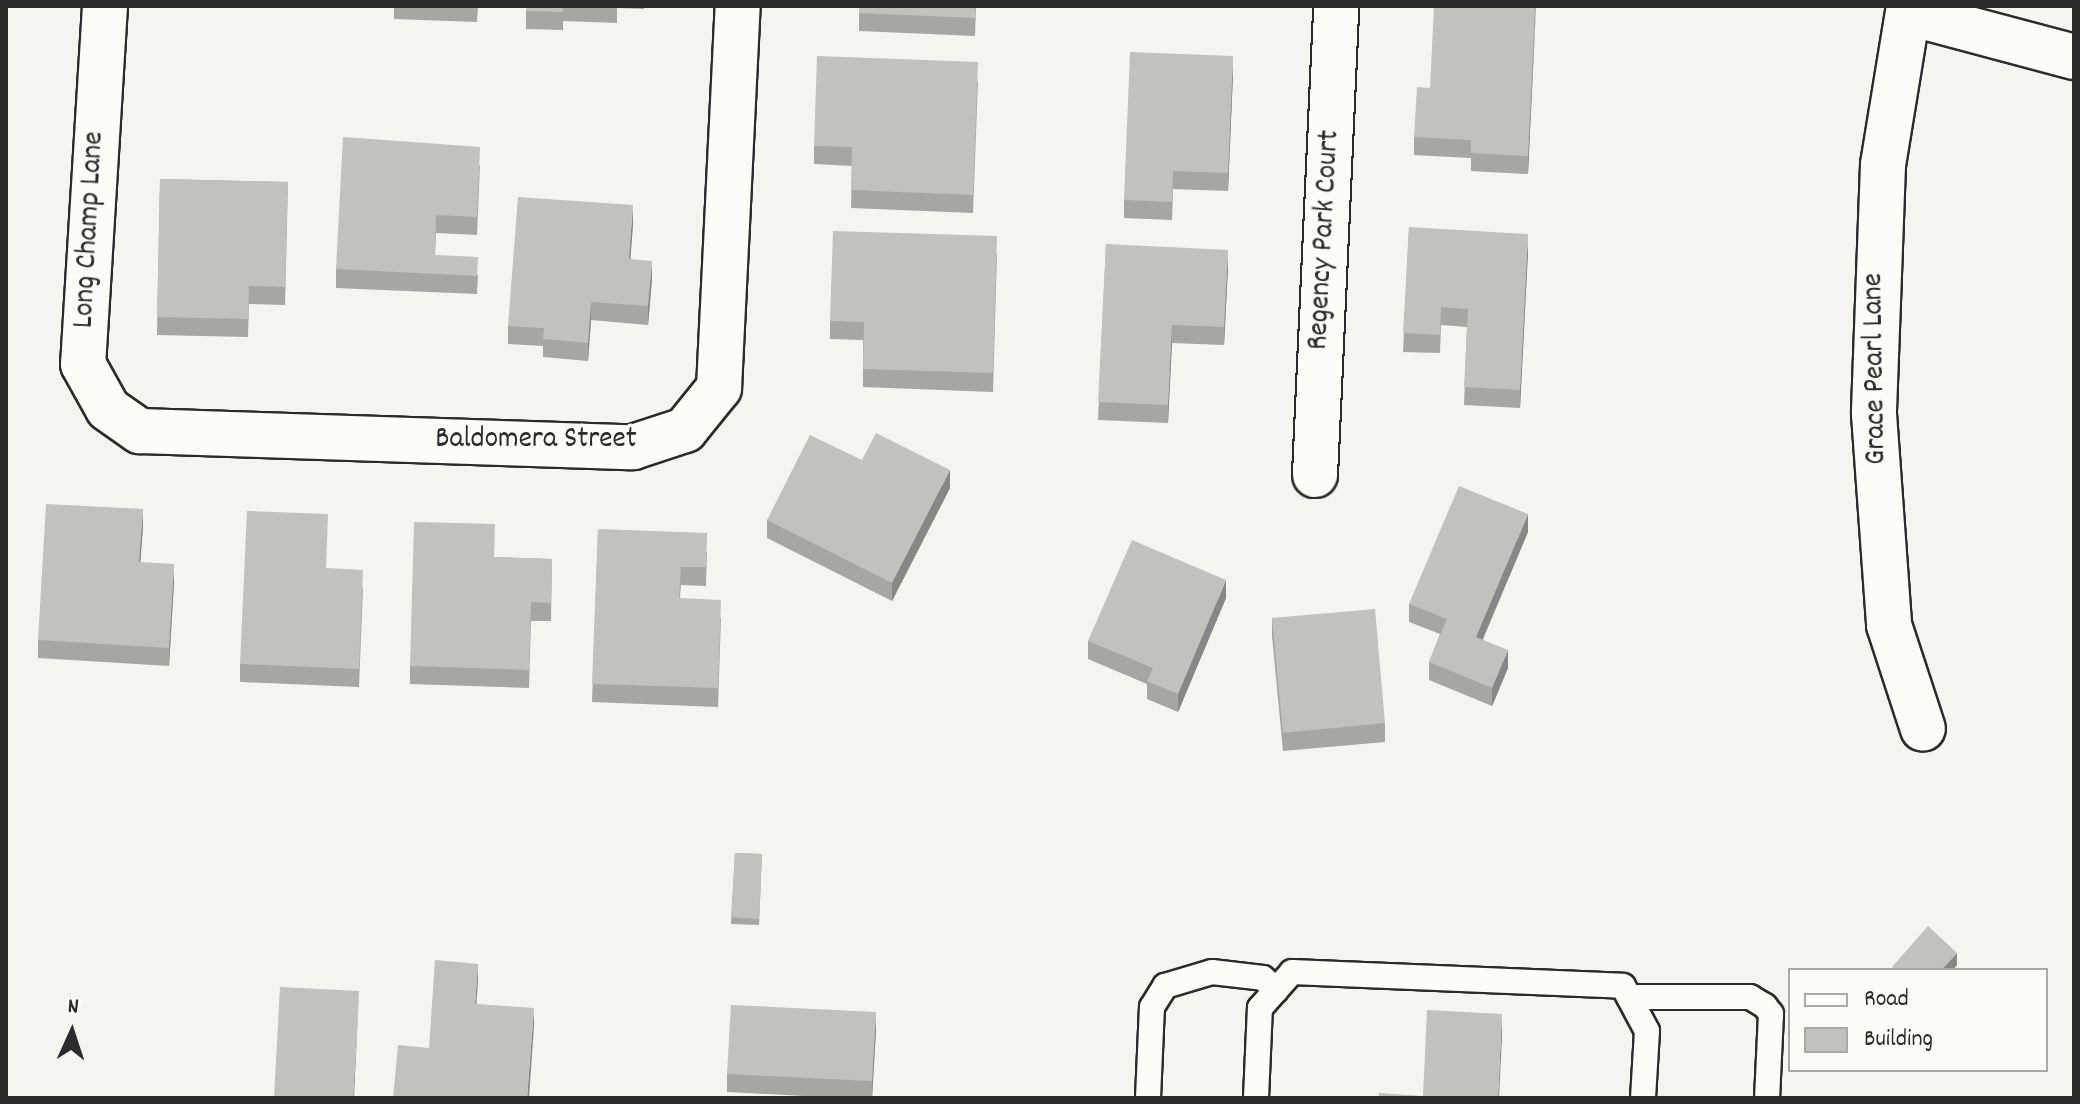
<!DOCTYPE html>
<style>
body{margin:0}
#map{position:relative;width:2080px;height:1104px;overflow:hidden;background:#f5f4ef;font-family:Dekko,sans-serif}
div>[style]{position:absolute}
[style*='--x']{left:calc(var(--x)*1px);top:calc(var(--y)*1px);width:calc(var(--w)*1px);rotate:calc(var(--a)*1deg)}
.roads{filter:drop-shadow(2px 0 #2b2b2b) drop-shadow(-2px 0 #2b2b2b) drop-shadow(0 2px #2b2b2b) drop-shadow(0 -2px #2b2b2b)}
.lane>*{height:24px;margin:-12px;padding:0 12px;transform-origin:12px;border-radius:12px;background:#fdfcf7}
.street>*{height:44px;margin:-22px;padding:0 22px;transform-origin:22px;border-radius:22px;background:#fdfcf7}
.wall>*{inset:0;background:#a7a6a3}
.shaded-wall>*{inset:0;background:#888785}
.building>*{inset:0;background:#c2c1be}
span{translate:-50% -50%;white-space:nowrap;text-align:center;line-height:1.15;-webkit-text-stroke:7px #fdfcf7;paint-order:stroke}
.street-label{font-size:30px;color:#2b2b2b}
.frame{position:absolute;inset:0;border:8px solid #2b2b2b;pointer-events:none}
.legend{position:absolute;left:1788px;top:968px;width:260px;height:104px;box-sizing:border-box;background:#fdfcf7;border:2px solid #a9a8a5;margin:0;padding:10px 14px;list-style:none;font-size:24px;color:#2b2b2b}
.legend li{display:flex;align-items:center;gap:16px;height:40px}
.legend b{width:40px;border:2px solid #a9a8a5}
.north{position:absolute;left:32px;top:992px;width:80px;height:80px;-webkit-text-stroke:6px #fdfcf7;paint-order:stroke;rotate:3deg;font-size:22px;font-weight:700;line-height:32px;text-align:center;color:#2b2b2b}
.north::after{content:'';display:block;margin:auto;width:28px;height:36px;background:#2b2b2b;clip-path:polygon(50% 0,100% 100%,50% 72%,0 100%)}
</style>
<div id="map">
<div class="roads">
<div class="lane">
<i style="--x:1629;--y:997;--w:121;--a:0"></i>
<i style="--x:1750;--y:997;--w:17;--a:31"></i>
<i style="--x:1765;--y:1006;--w:10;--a:53"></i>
<i style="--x:1771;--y:1014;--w:84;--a:92.7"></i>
<i style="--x:1148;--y:1098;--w:91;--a:-87.5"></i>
<i style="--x:1152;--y:1007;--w:25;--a:-58"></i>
<i style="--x:1165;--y:986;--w:49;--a:-16.6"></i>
<i style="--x:1212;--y:972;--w:51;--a:6.7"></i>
<i style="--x:1263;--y:978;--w:18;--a:43"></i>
<i style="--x:1256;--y:1098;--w:90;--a:-87.5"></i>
<i style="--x:1260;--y:1008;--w:48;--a:-48.4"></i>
<i style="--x:1292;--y:972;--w:331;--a:2.4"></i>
<i style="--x:1623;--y:986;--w:51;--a:61.9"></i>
<i style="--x:1647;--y:1031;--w:67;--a:93.4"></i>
</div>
<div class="street">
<i style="--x:105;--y:6;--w:359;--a:93.5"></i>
<i style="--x:83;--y:364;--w:51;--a:60.9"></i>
<i style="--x:108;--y:409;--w:39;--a:35"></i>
<i style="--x:140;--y:431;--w:493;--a:1.9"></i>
<i style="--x:633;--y:447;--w:55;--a:-18.1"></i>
<i style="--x:685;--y:430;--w:54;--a:-51"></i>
<i style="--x:719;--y:388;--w:382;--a:-87.2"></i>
<i style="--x:1909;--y:6;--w:161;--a:99.3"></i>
<i style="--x:1883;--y:165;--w:249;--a:92.1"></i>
<i style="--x:1874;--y:414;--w:212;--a:85.9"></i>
<i style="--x:1889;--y:625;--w:109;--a:71.9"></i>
<i style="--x:1909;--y:13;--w:171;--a:14.9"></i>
<i style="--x:1315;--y:475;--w:469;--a:-87.4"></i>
</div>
</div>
<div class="wall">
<i style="clip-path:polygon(394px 6px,478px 6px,477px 22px,394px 19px)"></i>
<i style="clip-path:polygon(526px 6px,644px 6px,644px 9px,617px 8px,617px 23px,563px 21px,563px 30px,526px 29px)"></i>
<i style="clip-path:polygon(859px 6px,976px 6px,975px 36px,859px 31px)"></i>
<i style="clip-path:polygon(1536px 6px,1528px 174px,1471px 171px,1471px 158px,1414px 155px,1414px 137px,1430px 88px)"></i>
<i style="clip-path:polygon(1233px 74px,1228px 191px,1173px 189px,1172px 220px,1124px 218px,1124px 200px)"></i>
<i style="clip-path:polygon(978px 81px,973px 213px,851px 208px,852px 166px,814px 164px,814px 146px)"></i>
<i style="clip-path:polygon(480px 165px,477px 235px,436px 233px,435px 255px,478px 275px,477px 294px,336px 288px,336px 269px)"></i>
<i style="clip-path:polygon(160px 179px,288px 182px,285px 305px,249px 304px,248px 337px,157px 335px)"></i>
<i style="clip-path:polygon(633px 224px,630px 259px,652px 279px,648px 325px,591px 320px,588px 361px,543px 357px,543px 346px,508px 344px,508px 326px)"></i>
<i style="clip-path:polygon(1409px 227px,1528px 252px,1520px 408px,1464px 405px,1467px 327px,1441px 325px,1440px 353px,1403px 352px)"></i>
<i style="clip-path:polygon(1106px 244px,1228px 268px,1224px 345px,1172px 343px,1168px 423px,1098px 420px)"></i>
<i style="clip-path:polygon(997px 254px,993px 392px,863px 387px,863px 340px,830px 339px,830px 321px)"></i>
<i style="clip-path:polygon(862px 460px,950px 488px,892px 601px,767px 538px,767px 520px)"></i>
<i style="clip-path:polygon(143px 527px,140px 562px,174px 582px,169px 666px,38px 658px,38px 640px)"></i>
<i style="clip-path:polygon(598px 529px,707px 552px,706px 586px,681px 585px,680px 598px,721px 618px,718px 707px,592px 702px)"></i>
<i style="clip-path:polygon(1528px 532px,1483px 639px,1508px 668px,1492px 706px,1429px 680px,1429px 662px,1440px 634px,1409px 622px,1409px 604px)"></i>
<i style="clip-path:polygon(494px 557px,552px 559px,551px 621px,531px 621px,529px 688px,410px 684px,410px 666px)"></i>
<i style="clip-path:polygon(326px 568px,363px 588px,359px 687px,240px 682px,240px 664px)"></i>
<i style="clip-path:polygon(1226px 598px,1178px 712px,1147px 699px,1147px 684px,1088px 659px,1088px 641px)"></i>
<i style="clip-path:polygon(1272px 618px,1385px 723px,1385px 742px,1283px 751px,1272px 636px)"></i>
<i style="clip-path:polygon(735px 853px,762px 854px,759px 925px,731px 924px)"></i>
<i style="clip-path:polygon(876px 1030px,872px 1098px,842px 1098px,727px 1092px,727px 1074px)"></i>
</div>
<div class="shaded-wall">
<i style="clip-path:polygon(1536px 6px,1528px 174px,1528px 156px)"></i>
<i style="clip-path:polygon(1233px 56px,1233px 74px,1228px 191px,1228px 173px)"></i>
<i style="clip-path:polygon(633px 205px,633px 224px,629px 278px,629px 259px)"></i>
<i style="clip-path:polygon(1528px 234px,1528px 252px,1520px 408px,1520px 390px)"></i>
<i style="clip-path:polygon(1228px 250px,1228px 268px,1224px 345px,1224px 327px)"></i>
<i style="clip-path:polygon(652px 261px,652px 279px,648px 325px,648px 306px)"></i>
<i style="clip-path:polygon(591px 302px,591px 320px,588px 361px,588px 343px)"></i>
<i style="clip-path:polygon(1172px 325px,1172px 343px,1168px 423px,1168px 405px)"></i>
<i style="clip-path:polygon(950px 470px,950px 488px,892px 601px,892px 583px)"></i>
<i style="clip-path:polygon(143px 509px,143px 527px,139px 580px,139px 562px)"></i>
<i style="clip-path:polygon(1528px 514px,1528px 532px,1476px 655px,1476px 637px)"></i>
<i style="clip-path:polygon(174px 564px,174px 582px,169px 666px,169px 648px)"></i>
<i style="clip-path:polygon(1226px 580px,1226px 598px,1178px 712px,1178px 694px)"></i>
<i style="clip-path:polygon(1508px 650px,1508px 668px,1492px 706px,1492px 688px)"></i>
<i style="clip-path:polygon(1957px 953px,1957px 965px,1953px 970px,1941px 970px)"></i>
<i style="clip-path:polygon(478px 964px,478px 982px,475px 1022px,475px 1004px)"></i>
<i style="clip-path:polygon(359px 991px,354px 1098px,353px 1098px)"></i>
<i style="clip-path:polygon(534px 1008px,534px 1026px,529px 1098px,527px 1098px)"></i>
<i style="clip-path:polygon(876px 1012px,876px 1030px,872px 1098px,872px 1081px)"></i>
<i style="clip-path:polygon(1502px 1014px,1502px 1037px,1499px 1098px,1498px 1098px)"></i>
</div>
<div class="building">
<i style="clip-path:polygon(526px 6px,563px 6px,563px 12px,526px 11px)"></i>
<i style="clip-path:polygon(859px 6px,975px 6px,975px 18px,859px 13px)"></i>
<i style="clip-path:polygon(1434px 6px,1535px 6px,1528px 156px,1471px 153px,1471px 140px,1414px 137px,1417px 87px,1430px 88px)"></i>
<i style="clip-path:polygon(1130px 52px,1233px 56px,1228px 173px,1173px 171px,1172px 202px,1124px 200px)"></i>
<i style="clip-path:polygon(817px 56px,978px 62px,973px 195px,851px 190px,852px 147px,814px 146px)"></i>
<i style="clip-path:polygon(343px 137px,480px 147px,477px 217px,436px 215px,435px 255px,478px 257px,477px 276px,336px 269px)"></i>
<i style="clip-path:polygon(160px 179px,288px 182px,285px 287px,249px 286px,248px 319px,157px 317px)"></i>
<i style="clip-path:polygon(518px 197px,633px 205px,629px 259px,652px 261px,648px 306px,591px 302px,588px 343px,543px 339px,544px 328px,508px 326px)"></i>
<i style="clip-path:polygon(1409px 227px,1528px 234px,1520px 390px,1464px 387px,1468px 309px,1441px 307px,1440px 335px,1403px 333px)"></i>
<i style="clip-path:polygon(833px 231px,997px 236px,993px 373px,863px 369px,864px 322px,830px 321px)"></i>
<i style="clip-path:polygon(1106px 244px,1228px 250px,1224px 327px,1172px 325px,1168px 405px,1098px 402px)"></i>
<i style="clip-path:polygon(876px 433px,950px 470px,892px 583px,767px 520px,810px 435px,862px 460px)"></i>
<i style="clip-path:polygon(1459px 486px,1528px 514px,1476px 637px,1508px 650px,1492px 688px,1429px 662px,1447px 619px,1409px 604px)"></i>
<i style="clip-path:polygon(46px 504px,143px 509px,139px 562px,174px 564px,169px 648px,38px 640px)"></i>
<i style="clip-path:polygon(247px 511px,328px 514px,326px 568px,363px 570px,359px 669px,240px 664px)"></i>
<i style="clip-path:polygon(414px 522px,495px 524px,494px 557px,552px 559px,551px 603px,531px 602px,529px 670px,410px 666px)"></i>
<i style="clip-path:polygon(598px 529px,707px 533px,706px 567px,681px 567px,679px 598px,721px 600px,718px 688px,592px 684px)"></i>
<i style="clip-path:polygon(1132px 540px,1226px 580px,1178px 694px,1147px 681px,1153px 668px,1088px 641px)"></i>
<i style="clip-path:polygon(1375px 609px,1385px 723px,1283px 733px,1272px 618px)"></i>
<i style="clip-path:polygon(735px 853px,762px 854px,759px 919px,731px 917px)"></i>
<i style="clip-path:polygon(1928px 926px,1957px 953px,1941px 970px,1895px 970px,1892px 967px)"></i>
<i style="clip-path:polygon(435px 960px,478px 964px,475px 1004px,534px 1008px,527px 1098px,393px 1098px,398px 1045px,429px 1048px)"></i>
<i style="clip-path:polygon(280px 987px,359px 991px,353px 1098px,274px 1098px)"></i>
<i style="clip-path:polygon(731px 1005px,876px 1012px,872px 1081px,727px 1074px)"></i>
<i style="clip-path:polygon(1427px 1010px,1502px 1014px,1498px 1098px,1379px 1098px,1379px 1093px,1423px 1096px)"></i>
</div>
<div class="street-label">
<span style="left:91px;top:230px;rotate:-87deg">Long Champ Lane</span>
<span style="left:1326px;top:240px;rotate:-87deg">Regency Park Court</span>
<span style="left:1877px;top:369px;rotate:-91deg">Grace Pearl Lane</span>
<span style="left:536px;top:441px">Baldomera Street</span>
</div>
<div class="frame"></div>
<ul class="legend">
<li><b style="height:10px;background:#fdfcf7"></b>Road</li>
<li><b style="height:22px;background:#c2c1be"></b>Building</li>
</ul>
<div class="north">N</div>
</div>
